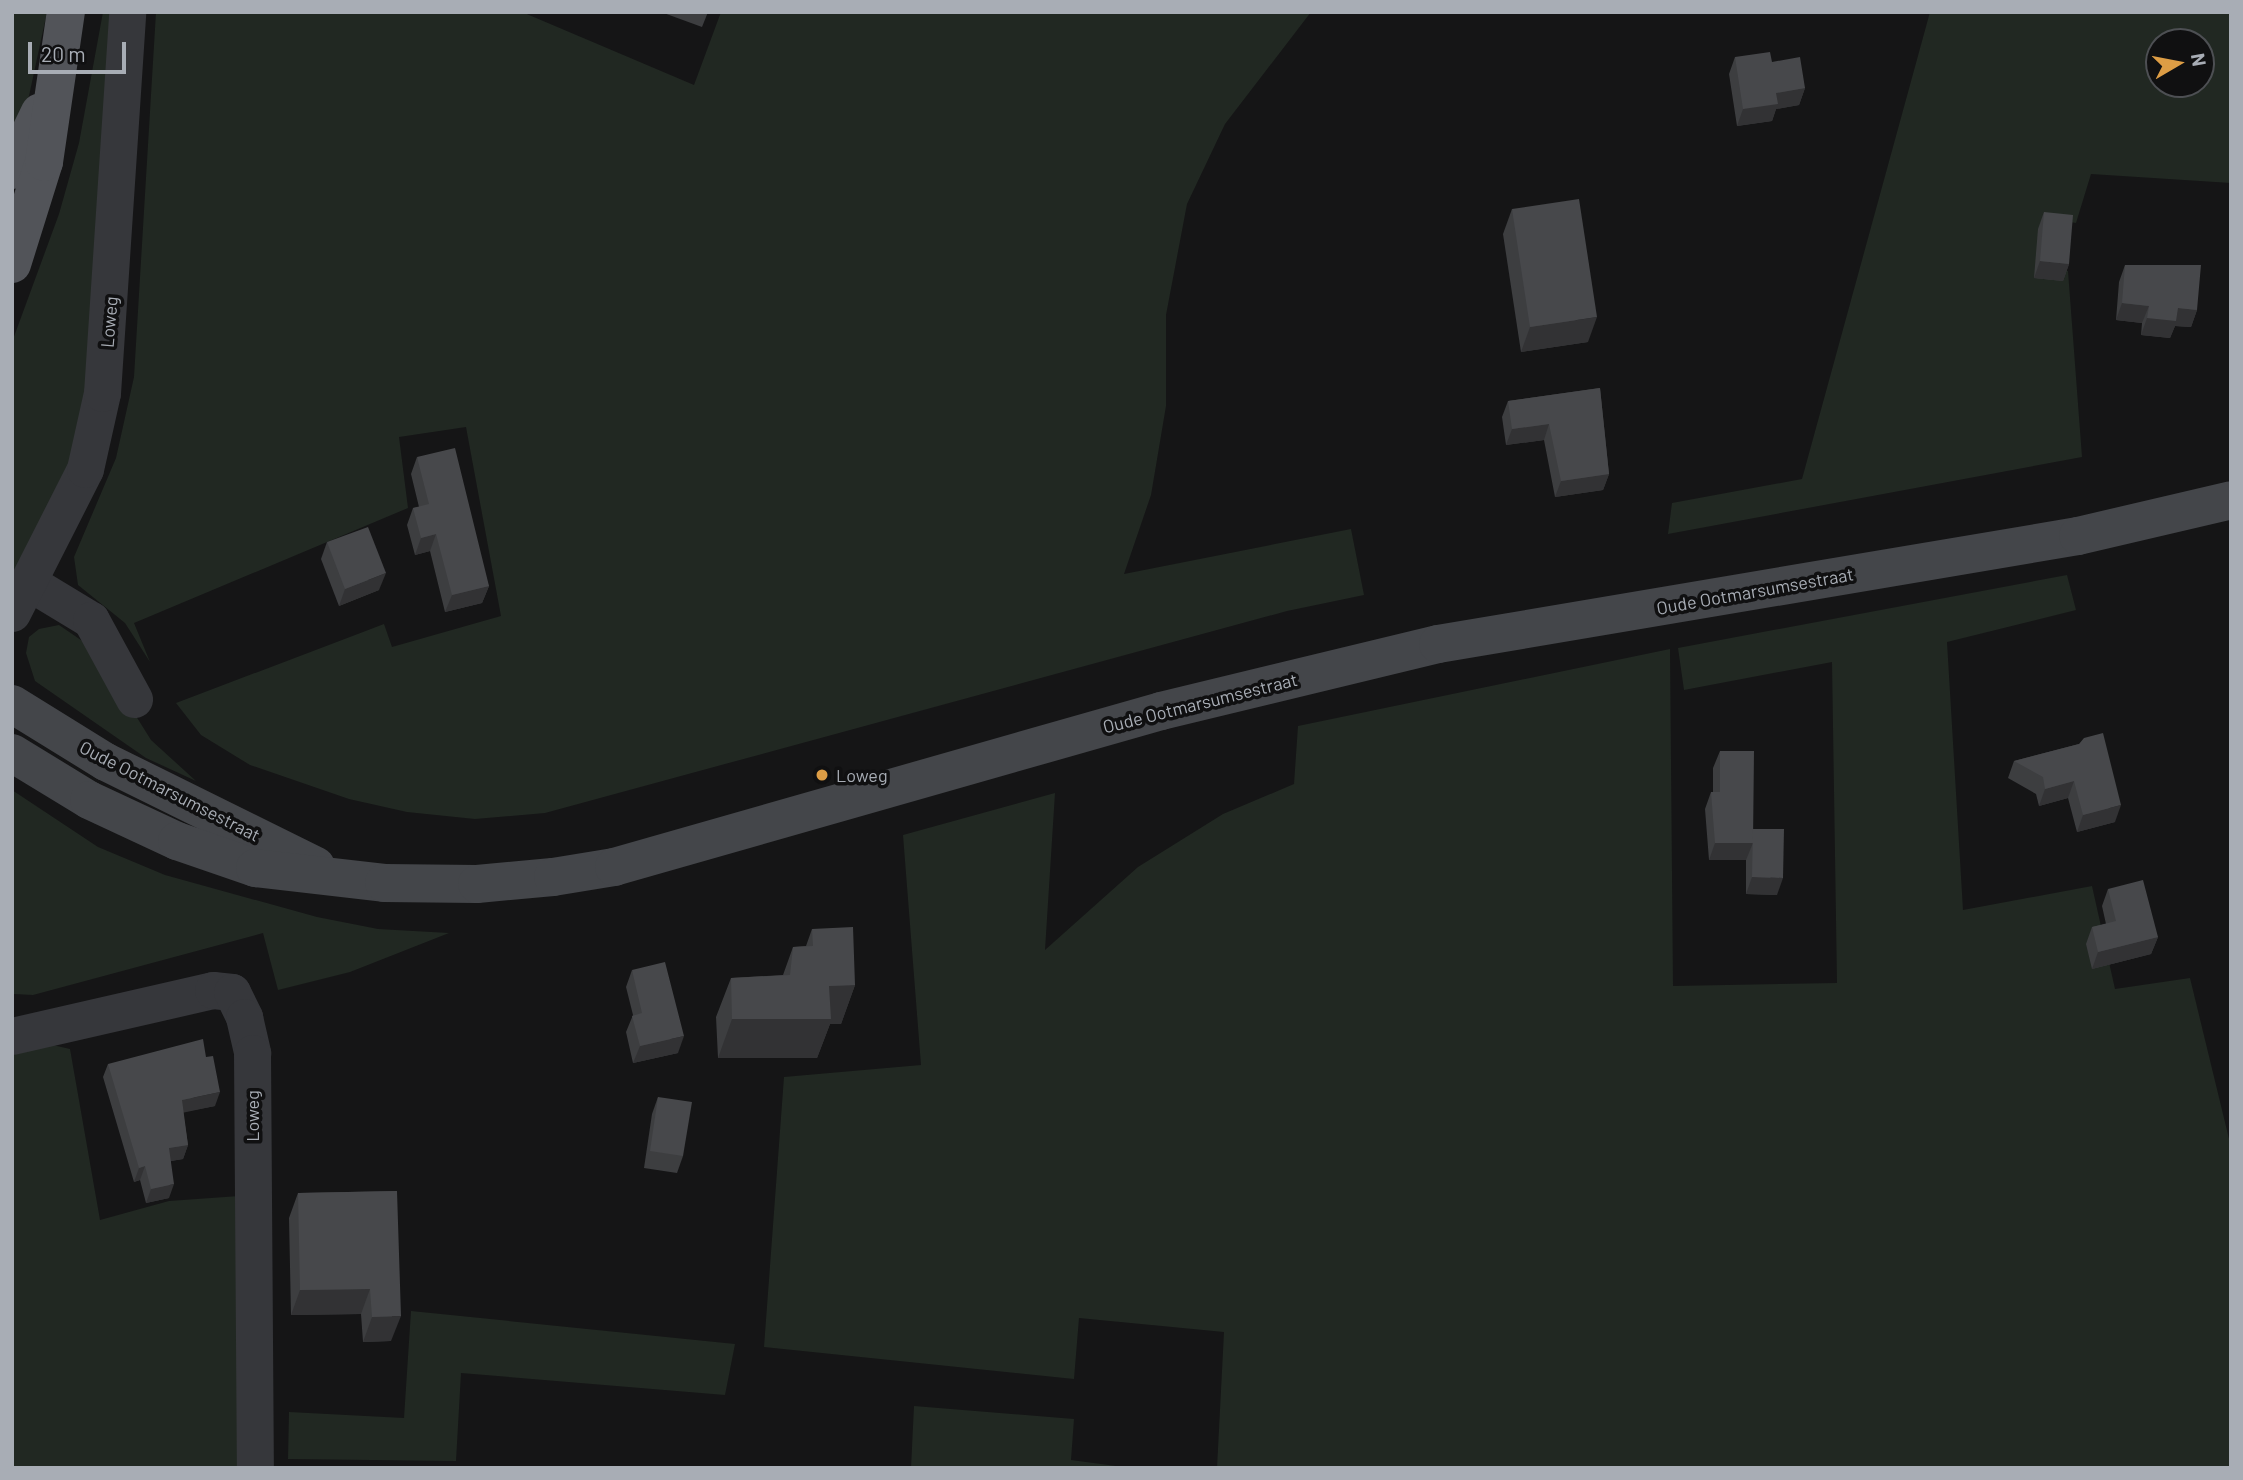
<!DOCTYPE html>
<style>
body{margin:0}
#map{position:relative;width:2243px;height:1480px;overflow:hidden;background:#151516;font-family:Barlow,sans-serif}
div>[style]{position:absolute}
[style*='--x']{left:calc(var(--x)*1px);top:calc(var(--y)*1px);width:calc(var(--w)*1px);rotate:calc(var(--a)*1deg)}
.green>*{inset:0;background:#212822}
.street>*{height:37px;margin:-18.5px;padding:0 18.5px;transform-origin:18.5px;border-radius:18.5px;background:#36373b}
.secondary>*{height:38px;margin:-19px;padding:0 19px;transform-origin:19px;border-radius:19px;background:#44464a}
.primary>*{height:38px;margin:-19px;padding:0 19px;transform-origin:19px;border-radius:19px;background:#525459}
.wall>*{inset:0;background:#3d3e40}
.shaded-wall>*{inset:0;background:#323234}
.building>*{inset:0;background:#47484b}
.dots>*{width:19px;height:19px;translate:-50% -50%;box-sizing:border-box;border:4px solid #101011;border-radius:50%}
span{translate:-50% -50%;white-space:nowrap;text-align:center;line-height:1.15;-webkit-text-stroke:7px #101011;paint-order:stroke}
.street-label{font-size:18px;color:#a8adb5}
.poi-label{font-size:18px;color:#a8adb5}
.left{translate:0 -50%;text-align:left}
.frame{position:absolute;inset:0;border:14px solid #a8adb5;pointer-events:none}
.north{position:absolute;left:2145px;top:28px;width:70px;height:70px;box-sizing:border-box;background:#101011;border:2px solid #4d4f53;border-radius:50%;rotate:80deg;font-size:19px;font-weight:700;line-height:28px;text-align:center;color:#a8adb5}
.north::after{content:'';display:block;margin:auto;width:24px;height:32px;background:#dd9d45;clip-path:polygon(50% 0,100% 100%,50% 72%,0 100%)}
.scale{position:absolute;left:28px;top:42px;width:98px;height:32px;box-sizing:border-box;border:4px solid #a8adb5;border-top:0;padding-left:9px;font-size:21px;line-height:24px;white-space:nowrap;color:#a8adb5;-webkit-text-stroke:5px #101011;paint-order:stroke}
</style>
<div id="map">
<div class="green">
<i style="clip-path:polygon(12px 12px,47px 12px,29px 96px,12px 145px)"></i>
<i style="clip-path:polygon(103px 12px,116px 12px,103px 268px,78px 447px,12px 583px,12px 342px,59px 214px,79px 143px)"></i>
<i style="clip-path:polygon(156px 12px,522px 12px,694px 85px,721px 12px,1311px 12px,1225px 124px,1187px 204px,1166px 315px,1166px 406px,1151px 495px,1124px 574px,1351px 529px,1364px 595px,1287px 611px,545px 813px,475px 819px,407px 812px,349px 799px,250px 765px,201px 735px,176px 703px,384px 624px,392px 647px,501px 616px,466px 427px,399px 437px,408px 508px,134px 623px,150px 662px,125px 623px,78px 585px,74px 557px,116px 458px,134px 377px)"></i>
<i style="clip-path:polygon(evenodd,1930px 12px,2231px 12px,2231px 183px,2091px 174px,2076px 223px,2058px 220px,2051px 269px,2068px 271px,2082px 457px,1668px 534px,1672px 503px,1802px 479px,1930px 12px,2159px 42px,2201px 42px,2201px 84px,2159px 84px,2159px 42px)"></i>
<i style="clip-path:polygon(2067px 575px,2076px 610px,1947px 642px,1963px 910px,2092px 886px,2115px 989px,2190px 978px,2231px 1147px,2231px 1468px,1217px 1468px,1224px 1332px,1079px 1318px,1074px 1379px,764px 1347px,784px 1077px,921px 1065px,903px 835px,1055px 793px,1045px 950px,1138px 867px,1223px 814px,1294px 784px,1298px 726px,1670px 649px,1673px 986px,1837px 983px,1832px 662px,1684px 690px,1678px 648px)"></i>
<i style="clip-path:polygon(59px 625px,94px 649px,151px 740px,196px 781px,146px 758px,35px 681px,26px 653px,29px 637px,39px 629px)"></i>
<i style="clip-path:polygon(12px 790px,98px 847px,165px 875px,317px 917px,378px 929px,449px 933px,350px 972px,278px 990px,263px 933px,33px 995px,14px 994px)"></i>
<i style="clip-path:polygon(44px 1043px,70px 1049px,100px 1220px,169px 1201px,239px 1196px,245px 1468px,12px 1468px,12px 1052px)"></i>
<i style="clip-path:polygon(411px 1311px,735px 1344px,725px 1395px,461px 1373px,456px 1461px,288px 1459px,289px 1412px,404px 1418px)"></i>
<i style="clip-path:polygon(914px 1406px,1074px 1419px,1071px 1460px,1131px 1468px,911px 1468px)"></i>
</div>
<div class="street">
<i style="--x:30;--y:583;--w:71;--a:31.2"></i>
<i style="--x:91;--y:620;--w:90;--a:61.4"></i>
<i style="--x:12;--y:613;--w:161;--a:-63.1"></i>
<i style="--x:85;--y:469;--w:78;--a:-77.4"></i>
<i style="--x:102;--y:393;--w:382;--a:-86.2"></i>
<i style="--x:12;--y:1036;--w:206;--a:-12.9"></i>
<i style="--x:213;--y:990;--w:19;--a:6"></i>
<i style="--x:232;--y:992;--w:28;--a:64"></i>
<i style="--x:244;--y:1017;--w:37;--a:77"></i>
<i style="--x:252;--y:1053;--w:415;--a:89.6"></i>
</div>
<div class="secondary">
<i style="--x:12;--y:704;--w:110;--a:31.7"></i>
<i style="--x:106;--y:762;--w:234;--a:26.3"></i>
<i style="--x:12;--y:753;--w:90;--a:31.4"></i>
<i style="--x:89;--y:800;--w:97;--a:25"></i>
<i style="--x:177;--y:841;--w:83;--a:19.1"></i>
<i style="--x:255;--y:868;--w:130;--a:6.6"></i>
<i style="--x:384;--y:883;--w:93;--a:0.6"></i>
<i style="--x:477;--y:884;--w:76;--a:-5.3"></i>
<i style="--x:553;--y:877;--w:62;--a:-9.3"></i>
<i style="--x:614;--y:867;--w:569;--a:-15.92"></i>
<i style="--x:1161;--y:711;--w:285;--a:-13.6"></i>
<i style="--x:1438;--y:644;--w:649;--a:-9.58"></i>
<i style="--x:2078;--y:536;--w:157;--a:-13.2"></i>
</div>
<div class="primary">
<i style="--x:12;--y:170;--w:64;--a:-64.2"></i>
<i style="--x:12;--y:264;--w:107;--a:-72.6"></i>
<i style="--x:44;--y:162;--w:152;--a:-81.7"></i>
</div>
<div class="wall">
<i style="clip-path:polygon(661px 12px,708px 12px,702px 27px)"></i>
<i style="clip-path:polygon(1735px 57px,1772px 62px,1805px 88px,1799px 105px,1776px 109px,1772px 121px,1737px 126px,1729px 74px)"></i>
<i style="clip-path:polygon(1512px 209px,1588px 342px,1521px 352px,1503px 234px)"></i>
<i style="clip-path:polygon(2044px 212px,2069px 264px,2063px 281px,2034px 278px,2038px 229px)"></i>
<i style="clip-path:polygon(2125px 265px,2197px 310px,2191px 327px,2175px 326px,2170px 338px,2141px 335px,2142px 323px,2116px 320px,2119px 282px)"></i>
<i style="clip-path:polygon(1600px 388px,1609px 474px,1603px 490px,1555px 497px,1544px 440px,1506px 445px,1502px 417px,1508px 401px)"></i>
<i style="clip-path:polygon(417px 457px,489px 586px,482px 603px,445px 612px,430px 551px,415px 555px,407px 525px,413px 508px,419px 507px,411px 474px)"></i>
<i style="clip-path:polygon(327px 542px,379px 590px,339px 606px,321px 559px)"></i>
<i style="clip-path:polygon(2079px 744px,2115px 822px,2077px 832px,2068px 798px,2039px 806px,2036px 794px,2008px 778px,2014px 761px)"></i>
<i style="clip-path:polygon(1720px 751px,1753px 830px,1777px 895px,1746px 894px,1746px 860px,1709px 860px,1705px 809px,1711px 792px,1713px 792px,1713px 768px)"></i>
<i style="clip-path:polygon(2108px 889px,2158px 937px,2151px 954px,2092px 969px,2086px 944px,2092px 927px,2106px 924px,2102px 906px)"></i>
<i style="clip-path:polygon(812px 929px,855px 985px,841px 1024px,830px 1024px,817px 1058px,718px 1058px,716px 1017px,731px 978px,783px 975px,793px 947px,806px 946px)"></i>
<i style="clip-path:polygon(632px 970px,678px 1053px,633px 1063px,626px 1032px,633px 1015px,626px 987px)"></i>
<i style="clip-path:polygon(108px 1064px,215px 1106px,183px 1112px,188px 1145px,183px 1159px,171px 1161px,169px 1198px,146px 1203px,140px 1180px,134px 1182px,103px 1077px)"></i>
<i style="clip-path:polygon(658px 1097px,683px 1156px,677px 1173px,644px 1168px,652px 1114px)"></i>
<i style="clip-path:polygon(397px 1191px,391px 1341px,363px 1342px,361px 1314px,291px 1315px,289px 1218px,298px 1193px)"></i>
</div>
<div class="shaded-wall">
<i style="clip-path:polygon(1805px 88px,1799px 105px,1776px 109px,1772px 121px,1737px 126px,1743px 109px,1776px 93px)"></i>
<i style="clip-path:polygon(2040px 261px,2069px 264px,2063px 281px,2034px 278px)"></i>
<i style="clip-path:polygon(2122px 303px,2149px 306px,2142px 323px,2116px 320px)"></i>
<i style="clip-path:polygon(2178px 308px,2197px 310px,2191px 327px,2175px 326px,2170px 338px,2141px 335px,2147px 318px)"></i>
<i style="clip-path:polygon(1597px 317px,1588px 342px,1521px 352px,1530px 327px)"></i>
<i style="clip-path:polygon(1549px 424px,1544px 440px,1506px 445px,1512px 429px)"></i>
<i style="clip-path:polygon(1609px 474px,1603px 490px,1555px 497px,1561px 481px)"></i>
<i style="clip-path:polygon(436px 534px,430px 551px,415px 555px,421px 538px)"></i>
<i style="clip-path:polygon(386px 573px,379px 590px,339px 606px,345px 589px)"></i>
<i style="clip-path:polygon(489px 586px,482px 603px,445px 612px,452px 595px)"></i>
<i style="clip-path:polygon(2074px 781px,2068px 798px,2039px 806px,2045px 789px)"></i>
<i style="clip-path:polygon(2121px 805px,2115px 822px,2077px 832px,2083px 815px)"></i>
<i style="clip-path:polygon(1715px 843px,1753px 843px,1746px 860px,1709px 860px)"></i>
<i style="clip-path:polygon(1752px 877px,1783px 878px,1777px 895px,1746px 894px)"></i>
<i style="clip-path:polygon(2158px 937px,2151px 954px,2092px 969px,2098px 952px)"></i>
<i style="clip-path:polygon(855px 985px,841px 1024px,830px 1024px,817px 1058px,718px 1058px,732px 1019px,829px 986px)"></i>
<i style="clip-path:polygon(684px 1036px,678px 1053px,633px 1063px,640px 1046px)"></i>
<i style="clip-path:polygon(220px 1092px,215px 1106px,177px 1114px,182px 1100px)"></i>
<i style="clip-path:polygon(188px 1145px,183px 1159px,164px 1162px,169px 1148px)"></i>
<i style="clip-path:polygon(145px 1166px,140px 1180px,134px 1182px,139px 1168px)"></i>
<i style="clip-path:polygon(174px 1184px,169px 1198px,146px 1203px,151px 1189px)"></i>
<i style="clip-path:polygon(370px 1289px,361px 1314px,291px 1315px,300px 1290px)"></i>
<i style="clip-path:polygon(401px 1316px,391px 1341px,363px 1342px,372px 1317px)"></i>
</div>
<div class="building">
<i style="clip-path:polygon(1770px 52px,1772px 62px,1800px 57px,1805px 88px,1776px 93px,1778px 104px,1743px 109px,1735px 57px)"></i>
<i style="clip-path:polygon(1579px 199px,1597px 317px,1530px 327px,1512px 209px)"></i>
<i style="clip-path:polygon(2044px 212px,2073px 215px,2069px 264px,2040px 261px)"></i>
<i style="clip-path:polygon(2125px 265px,2201px 265px,2197px 310px,2178px 308px,2176px 321px,2147px 318px,2149px 306px,2122px 303px)"></i>
<i style="clip-path:polygon(1600px 388px,1609px 474px,1561px 481px,1549px 424px,1512px 429px,1508px 401px)"></i>
<i style="clip-path:polygon(455px 448px,489px 586px,452px 595px,436px 534px,421px 538px,413px 508px,429px 504px,417px 457px)"></i>
<i style="clip-path:polygon(368px 527px,386px 573px,345px 589px,327px 542px)"></i>
<i style="clip-path:polygon(2103px 733px,2121px 805px,2083px 815px,2074px 781px,2045px 789px,2043px 777px,2014px 761px,2079px 744px,2084px 738px)"></i>
<i style="clip-path:polygon(1720px 751px,1754px 751px,1753px 843px,1715px 843px,1711px 792px,1720px 792px)"></i>
<i style="clip-path:polygon(1753px 829px,1784px 829px,1783px 878px,1752px 877px)"></i>
<i style="clip-path:polygon(2143px 880px,2158px 937px,2098px 952px,2092px 927px,2116px 921px,2108px 889px)"></i>
<i style="clip-path:polygon(853px 927px,855px 985px,829px 986px,831px 1019px,732px 1019px,731px 978px,790px 975px,793px 947px,813px 946px,812px 929px)"></i>
<i style="clip-path:polygon(665px 962px,684px 1036px,640px 1046px,632px 1016px,642px 1013px,632px 970px)"></i>
<i style="clip-path:polygon(203px 1039px,206px 1057px,213px 1056px,220px 1092px,182px 1100px,188px 1145px,169px 1148px,174px 1184px,151px 1189px,145px 1166px,139px 1168px,108px 1064px)"></i>
<i style="clip-path:polygon(658px 1097px,692px 1102px,683px 1156px,650px 1151px)"></i>
<i style="clip-path:polygon(397px 1191px,401px 1316px,372px 1317px,370px 1289px,300px 1290px,298px 1193px)"></i>
</div>
<div class="dots">
<i style="left:822px;top:775px;background:#dd9d45"></i>
</div>
<div class="street-label">
<span style="left:109px;top:322px;rotate:-85deg">Loweg</span>
<span style="left:1755px;top:591px;rotate:-10deg">Oude Ootmarsumsestraat</span>
<span style="left:1200px;top:703px;rotate:-14deg">Oude Ootmarsumsestraat</span>
<span style="left:170px;top:791px;rotate:27deg">Oude Ootmarsumsestraat</span>
<span style="left:252px;top:1116px;rotate:-90deg">Loweg</span>
</div>
<div class="poi-label">
<span class="left" style="left:836px;top:775px">Loweg</span>
</div>
<div class="frame"></div>
<div class="north">N</div>
<div class="scale">20 m</div>
</div>
